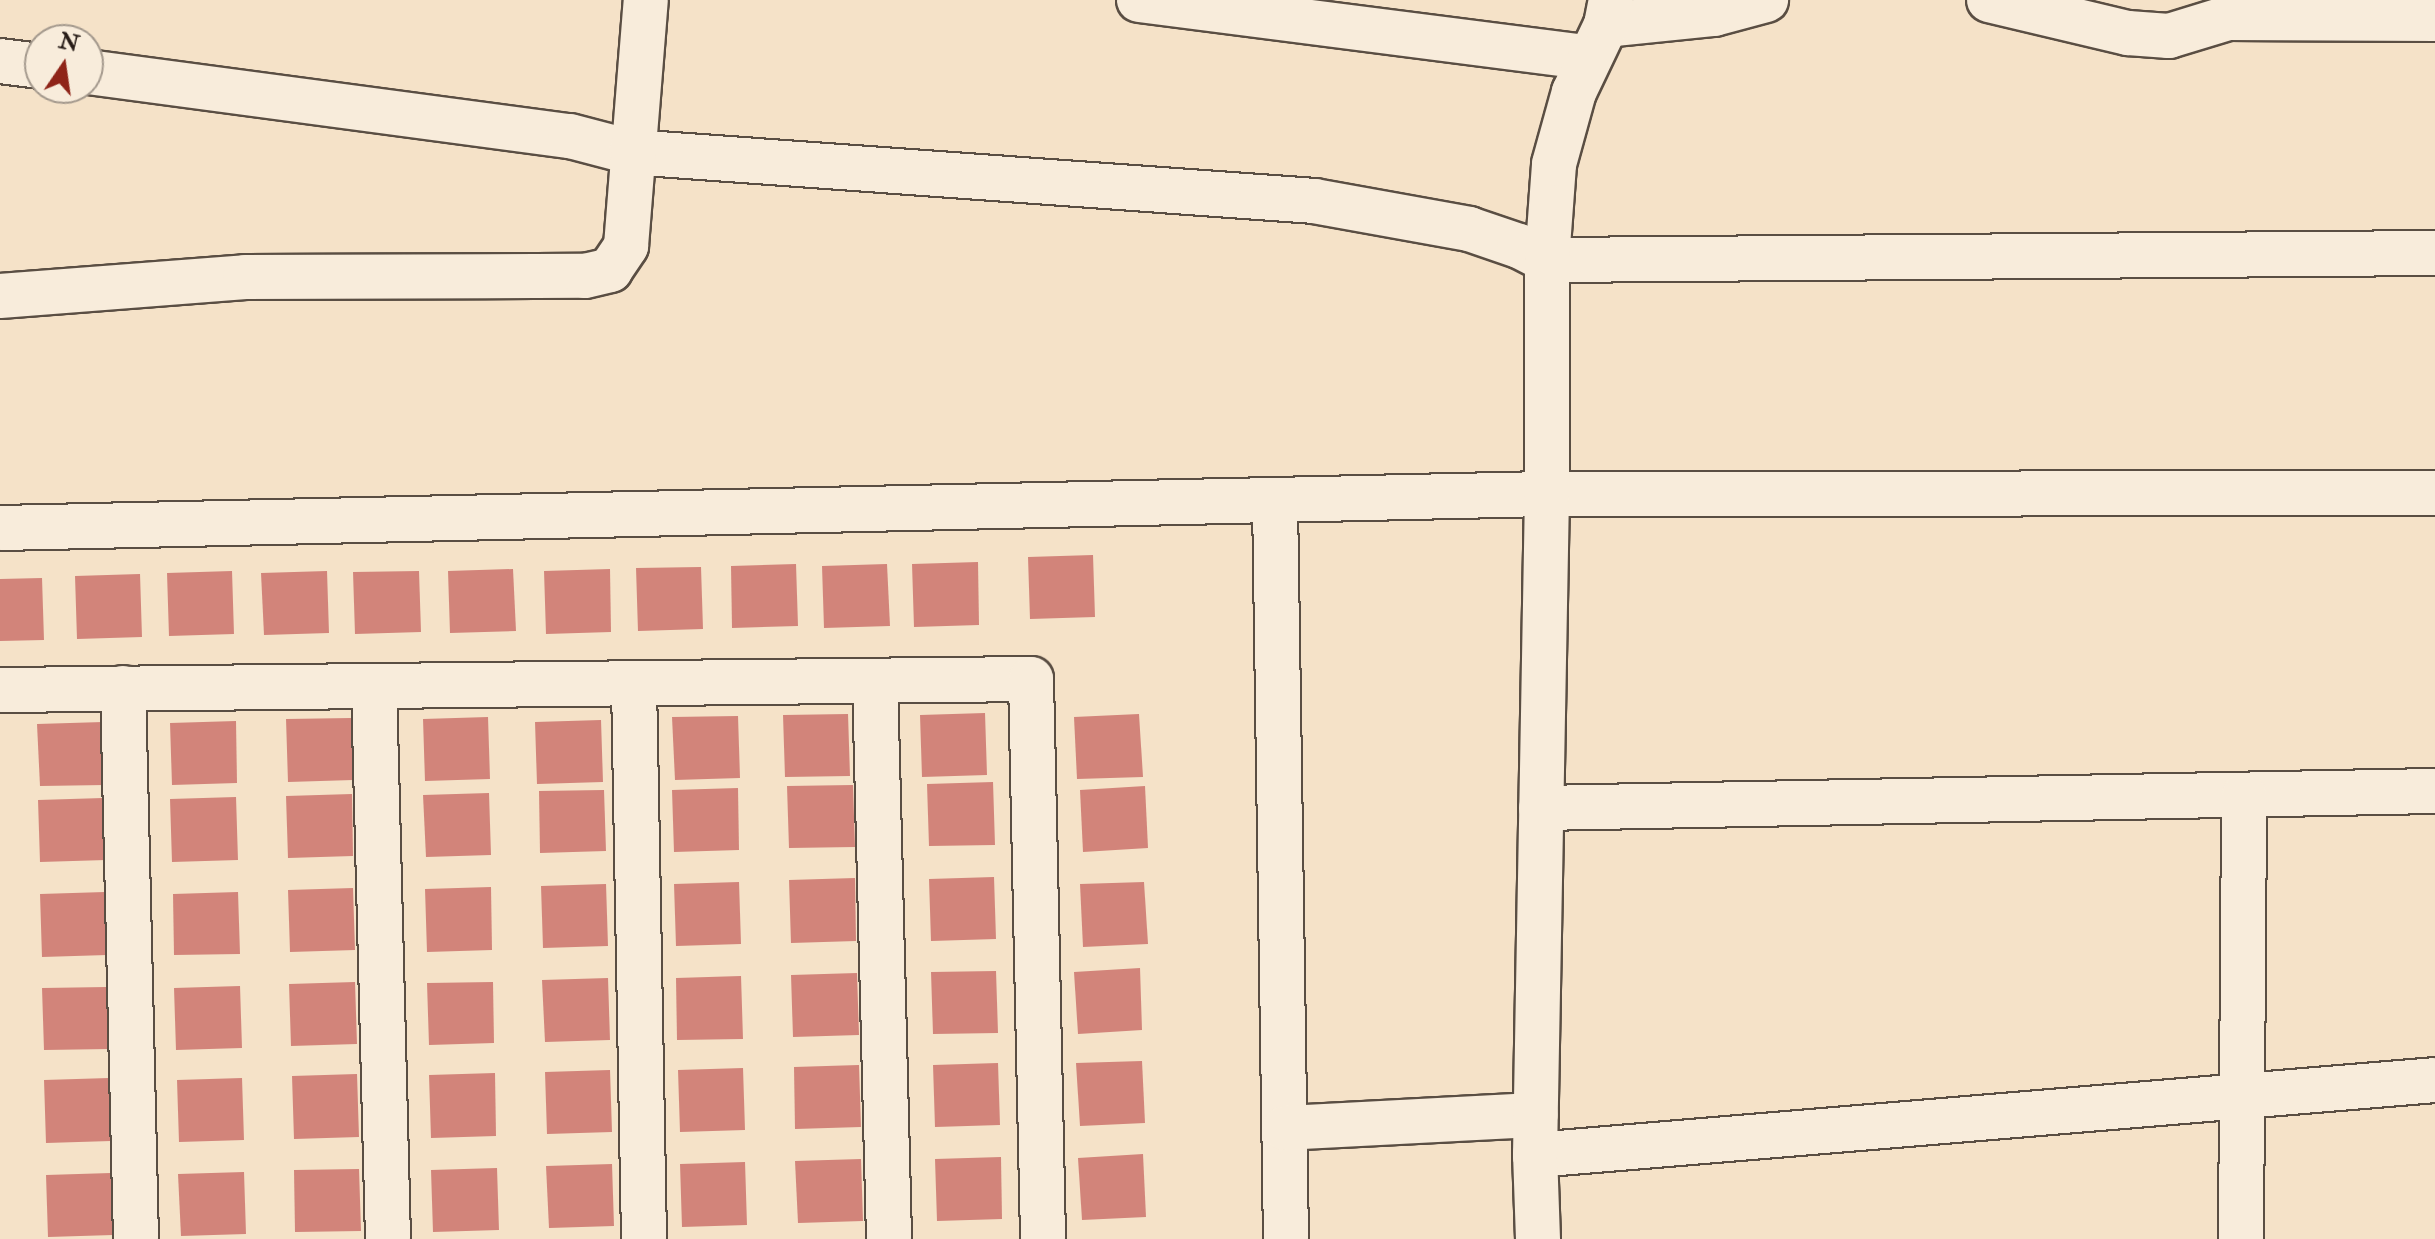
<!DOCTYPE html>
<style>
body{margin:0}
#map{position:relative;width:2435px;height:1239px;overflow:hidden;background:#f5e2c8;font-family:"IM FELL Double Pica",serif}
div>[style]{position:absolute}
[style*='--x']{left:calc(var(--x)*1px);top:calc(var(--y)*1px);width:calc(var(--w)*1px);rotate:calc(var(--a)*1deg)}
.building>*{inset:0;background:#d2847a}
.roads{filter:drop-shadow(2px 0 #5a4e43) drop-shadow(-2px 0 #5a4e43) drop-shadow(0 2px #5a4e43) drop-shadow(0 -2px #5a4e43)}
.minor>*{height:44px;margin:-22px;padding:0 22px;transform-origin:22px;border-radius:22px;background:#f8ecdb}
span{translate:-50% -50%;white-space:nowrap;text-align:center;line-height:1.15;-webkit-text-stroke:6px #f8ecdb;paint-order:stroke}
.north{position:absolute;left:24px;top:24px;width:80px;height:80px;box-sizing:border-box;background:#f8ecdb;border:2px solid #a4998d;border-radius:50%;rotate:13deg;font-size:22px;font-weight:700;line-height:32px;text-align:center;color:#271c17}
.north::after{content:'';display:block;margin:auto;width:28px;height:36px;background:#8f2418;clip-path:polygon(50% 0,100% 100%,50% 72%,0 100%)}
</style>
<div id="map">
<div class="building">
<i style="clip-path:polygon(1093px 555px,1095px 617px,1030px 619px,1028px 557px)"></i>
<i style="clip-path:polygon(978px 562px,979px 625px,914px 627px,912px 564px)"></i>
<i style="clip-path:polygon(796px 564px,798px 626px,732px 628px,731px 566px)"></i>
<i style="clip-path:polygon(887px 564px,890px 626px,824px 628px,822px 566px)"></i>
<i style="clip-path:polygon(701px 567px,703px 629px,638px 631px,636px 568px)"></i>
<i style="clip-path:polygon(513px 569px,516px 631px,450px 633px,448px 571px)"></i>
<i style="clip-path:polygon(610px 569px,611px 632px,546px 634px,544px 571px)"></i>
<i style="clip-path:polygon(232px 571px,234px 634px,169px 636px,167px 573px)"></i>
<i style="clip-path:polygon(327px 571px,329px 633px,264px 635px,261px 573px)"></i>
<i style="clip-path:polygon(419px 571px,421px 632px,355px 634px,353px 572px)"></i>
<i style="clip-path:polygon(140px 574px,142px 637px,77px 639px,75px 576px)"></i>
<i style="clip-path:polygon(42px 578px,44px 640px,0 641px,0 579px)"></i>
<i style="clip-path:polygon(985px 713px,987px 775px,922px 777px,920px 715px)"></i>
<i style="clip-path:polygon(848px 714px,850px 776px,785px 777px,783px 715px)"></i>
<i style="clip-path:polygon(1139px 714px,1143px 777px,1077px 779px,1074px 717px)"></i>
<i style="clip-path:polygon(738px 716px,740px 778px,675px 780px,672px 717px)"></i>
<i style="clip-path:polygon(488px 717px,490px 779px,425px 781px,423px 719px)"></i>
<i style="clip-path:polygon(351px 718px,353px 780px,288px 782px,286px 719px)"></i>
<i style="clip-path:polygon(601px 720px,603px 782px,537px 784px,535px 722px)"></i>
<i style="clip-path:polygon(236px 721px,237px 783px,172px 785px,170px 723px)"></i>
<i style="clip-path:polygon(103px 722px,105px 785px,40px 786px,37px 724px)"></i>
<i style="clip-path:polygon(993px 782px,995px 845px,929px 846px,927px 784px)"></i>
<i style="clip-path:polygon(853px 785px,855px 847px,789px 848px,787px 786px)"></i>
<i style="clip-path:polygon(1145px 786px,1148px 848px,1083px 852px,1080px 790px)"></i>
<i style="clip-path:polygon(738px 788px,739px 850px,674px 852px,672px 790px)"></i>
<i style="clip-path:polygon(604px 790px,606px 851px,540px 853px,539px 791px)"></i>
<i style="clip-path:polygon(489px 793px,491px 855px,426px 857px,423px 795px)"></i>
<i style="clip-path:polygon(352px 794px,353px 856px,288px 858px,286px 796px)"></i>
<i style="clip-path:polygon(236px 797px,238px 860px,172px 862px,170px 799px)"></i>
<i style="clip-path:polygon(103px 798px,106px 860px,40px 862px,38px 800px)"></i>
<i style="clip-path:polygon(994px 877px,996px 939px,931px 941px,929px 879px)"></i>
<i style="clip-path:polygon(855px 878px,856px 941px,791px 943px,789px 880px)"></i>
<i style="clip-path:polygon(739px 882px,741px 944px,676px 946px,674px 884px)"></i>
<i style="clip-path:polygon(1144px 882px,1148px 944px,1083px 947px,1080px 884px)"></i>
<i style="clip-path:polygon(606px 884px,608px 946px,543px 948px,541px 886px)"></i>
<i style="clip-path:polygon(491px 887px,492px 950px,427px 952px,425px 889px)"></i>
<i style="clip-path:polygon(353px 888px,355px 950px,290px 952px,288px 890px)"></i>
<i style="clip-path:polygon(105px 892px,107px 955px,42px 957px,40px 894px)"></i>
<i style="clip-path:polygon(238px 892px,240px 954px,174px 955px,173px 894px)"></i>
<i style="clip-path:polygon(1140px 968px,1142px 1030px,1078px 1034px,1074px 972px)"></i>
<i style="clip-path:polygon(996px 971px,998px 1033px,933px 1034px,931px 972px)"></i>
<i style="clip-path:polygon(857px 973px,859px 1035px,793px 1037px,791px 975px)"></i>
<i style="clip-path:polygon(741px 976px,743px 1039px,677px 1040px,676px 978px)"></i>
<i style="clip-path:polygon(608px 978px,610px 1040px,545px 1042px,542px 980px)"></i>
<i style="clip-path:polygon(355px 982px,357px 1044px,291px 1046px,289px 984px)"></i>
<i style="clip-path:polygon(493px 982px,494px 1043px,429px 1045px,427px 983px)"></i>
<i style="clip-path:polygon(240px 986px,242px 1048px,176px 1050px,174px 988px)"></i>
<i style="clip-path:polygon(107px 987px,109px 1049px,44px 1050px,42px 988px)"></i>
<i style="clip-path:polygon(1142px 1061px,1145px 1123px,1080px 1126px,1076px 1063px)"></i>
<i style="clip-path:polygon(998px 1063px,1000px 1125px,935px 1127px,933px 1065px)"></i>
<i style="clip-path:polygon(859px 1065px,861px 1127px,795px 1129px,794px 1067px)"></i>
<i style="clip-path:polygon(743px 1068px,745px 1130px,680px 1132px,678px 1070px)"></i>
<i style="clip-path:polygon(610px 1070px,612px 1132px,547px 1134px,545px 1072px)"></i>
<i style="clip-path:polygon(495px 1073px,496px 1136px,431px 1138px,429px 1075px)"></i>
<i style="clip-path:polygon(357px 1074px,359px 1137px,294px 1139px,292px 1076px)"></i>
<i style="clip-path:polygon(109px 1078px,111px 1141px,46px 1143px,44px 1080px)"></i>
<i style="clip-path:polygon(242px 1078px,244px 1140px,179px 1142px,177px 1080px)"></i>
<i style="clip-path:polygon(1143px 1154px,1146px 1217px,1082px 1220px,1078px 1158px)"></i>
<i style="clip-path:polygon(1001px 1157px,1002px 1219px,937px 1221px,935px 1159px)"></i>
<i style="clip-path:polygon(861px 1159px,863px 1221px,798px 1223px,795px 1161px)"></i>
<i style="clip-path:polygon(745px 1162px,747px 1225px,682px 1227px,680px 1164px)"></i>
<i style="clip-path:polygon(612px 1164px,614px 1226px,549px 1228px,546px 1166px)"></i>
<i style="clip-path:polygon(497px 1168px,499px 1230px,433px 1232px,431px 1170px)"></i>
<i style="clip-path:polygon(359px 1169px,361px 1231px,295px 1232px,294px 1170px)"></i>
<i style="clip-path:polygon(244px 1172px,246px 1234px,181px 1236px,178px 1174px)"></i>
<i style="clip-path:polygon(111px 1173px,113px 1235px,48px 1237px,46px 1175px)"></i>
</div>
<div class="roads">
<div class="minor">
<i style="--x:1139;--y:0;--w:454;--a:7.3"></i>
<i style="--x:1989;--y:0;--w:143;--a:13.4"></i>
<i style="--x:2128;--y:33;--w:41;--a:4.2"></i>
<i style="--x:2169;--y:36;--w:62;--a:-17"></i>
<i style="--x:2228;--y:18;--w:207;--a:0.3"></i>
<i style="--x:1606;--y:25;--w:109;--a:-5.8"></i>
<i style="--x:1714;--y:14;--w:54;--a:-15.1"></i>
<i style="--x:0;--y:61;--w:40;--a:7.1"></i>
<i style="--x:88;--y:72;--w:486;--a:7.6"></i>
<i style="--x:570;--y:136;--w:63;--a:14.7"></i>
<i style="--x:631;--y:152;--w:685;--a:4.1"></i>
<i style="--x:1314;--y:201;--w:158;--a:10.2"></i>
<i style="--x:1469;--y:229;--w:53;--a:18.8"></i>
<i style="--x:1519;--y:246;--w:31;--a:27"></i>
<i style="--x:1547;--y:260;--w:888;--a:-0.45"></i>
<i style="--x:0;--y:296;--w:246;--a:-4.4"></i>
<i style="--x:245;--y:277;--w:340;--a:-0.2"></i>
<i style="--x:585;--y:276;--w:26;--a:-13"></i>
<i style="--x:610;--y:270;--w:29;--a:-56"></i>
<i style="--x:626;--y:246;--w:247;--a:-85.4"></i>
<i style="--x:1275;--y:500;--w:739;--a:89.15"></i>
<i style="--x:0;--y:528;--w:1547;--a:-1.26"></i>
<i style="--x:1547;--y:494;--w:888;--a:-0.06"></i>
<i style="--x:875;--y:681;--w:558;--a:88.56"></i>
<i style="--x:634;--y:683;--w:556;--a:88.97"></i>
<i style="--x:374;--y:686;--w:553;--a:88.55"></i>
<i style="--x:123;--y:688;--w:551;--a:88.65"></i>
<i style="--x:0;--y:690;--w:1031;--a:-0.61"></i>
<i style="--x:1031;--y:679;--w:560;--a:88.77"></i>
<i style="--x:1541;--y:808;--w:894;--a:-1.09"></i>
<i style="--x:1285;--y:1128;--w:251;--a:-3"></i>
<i style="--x:1535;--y:1155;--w:903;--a:-4.76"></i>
<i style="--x:1538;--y:1239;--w:84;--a:-92"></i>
<i style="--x:1535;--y:1155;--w:661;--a:-88.96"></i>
<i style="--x:1547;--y:494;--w:234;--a:-90"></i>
<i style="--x:1547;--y:260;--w:96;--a:-85.8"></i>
<i style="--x:1554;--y:164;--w:75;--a:-74.5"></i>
<i style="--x:1574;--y:92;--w:74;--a:-64.5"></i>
<i style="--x:1606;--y:25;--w:25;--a:-79"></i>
<i style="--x:2241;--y:1239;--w:444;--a:-89.6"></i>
</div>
</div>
<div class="north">N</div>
</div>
